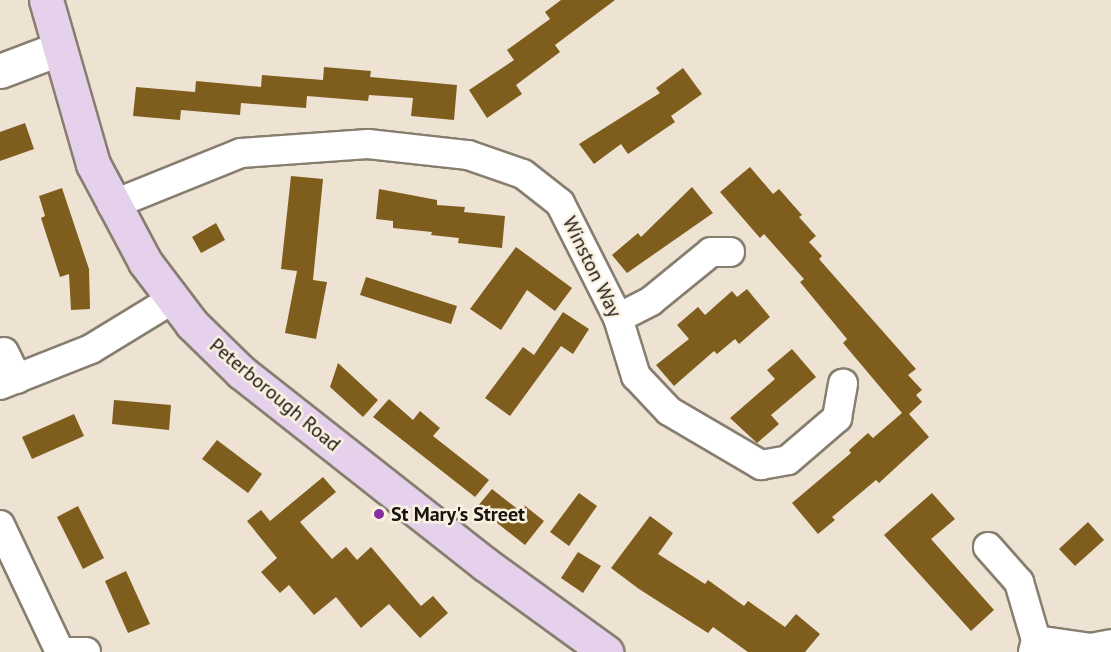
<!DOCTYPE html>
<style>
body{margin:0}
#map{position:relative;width:1111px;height:652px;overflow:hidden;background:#eee3d3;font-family:"PT Sans",sans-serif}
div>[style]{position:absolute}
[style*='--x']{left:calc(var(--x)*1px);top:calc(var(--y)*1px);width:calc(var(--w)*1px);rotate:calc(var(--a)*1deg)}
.building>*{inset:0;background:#7f5d1c}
.roads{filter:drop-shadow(2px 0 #877e6f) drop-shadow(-2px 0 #877e6f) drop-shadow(0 2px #877e6f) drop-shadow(0 -2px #877e6f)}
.minor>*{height:28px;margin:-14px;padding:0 14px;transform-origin:14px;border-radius:14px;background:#fff}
.tertiary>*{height:33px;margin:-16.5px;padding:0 16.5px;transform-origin:16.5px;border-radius:16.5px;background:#fff}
.secondary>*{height:33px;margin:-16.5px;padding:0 16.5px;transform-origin:16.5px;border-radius:16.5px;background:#e6d1ec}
.dots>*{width:16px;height:16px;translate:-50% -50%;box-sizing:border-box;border:3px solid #fbf1e0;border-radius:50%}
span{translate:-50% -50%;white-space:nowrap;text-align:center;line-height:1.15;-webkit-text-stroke:5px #fbf1e0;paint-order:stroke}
.street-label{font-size:20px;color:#18150f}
.poi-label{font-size:20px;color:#18150f;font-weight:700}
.left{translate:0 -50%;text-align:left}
</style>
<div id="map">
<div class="building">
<i style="clip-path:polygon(561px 0,615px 0,555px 45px,560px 52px,516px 85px,522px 94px,487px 118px,469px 90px,514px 60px,507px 50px,550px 19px,545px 12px)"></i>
<i style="clip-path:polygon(324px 67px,371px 71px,370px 77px,457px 85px,454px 120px,411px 116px,413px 98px,369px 95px,368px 101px,307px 96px,306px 108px,241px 103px,240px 115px,181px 110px,180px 120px,133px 116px,136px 87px,195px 92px,196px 81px,261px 87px,262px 75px,323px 80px)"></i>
<i style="clip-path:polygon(683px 68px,702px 94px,671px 116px,675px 122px,628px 154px,621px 144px,594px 164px,579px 144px,660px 93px,656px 88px)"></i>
<i style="clip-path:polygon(25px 123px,34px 149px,0 161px,0 132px)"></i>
<i style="clip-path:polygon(750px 167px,773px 194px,779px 189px,802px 215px,799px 217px,816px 236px,809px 242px,822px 256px,819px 259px,916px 369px,908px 375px,922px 390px,916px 395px,922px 402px,909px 414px,929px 437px,879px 483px,876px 480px,832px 517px,835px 520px,818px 534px,792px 503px,851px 453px,849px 450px,868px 433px,873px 438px,902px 413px,843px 343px,847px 339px,800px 282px,804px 279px,764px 234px,760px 238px,720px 192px)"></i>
<i style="clip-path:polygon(291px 176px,323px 179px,313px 280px,327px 282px,316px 339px,285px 333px,297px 271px,281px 269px)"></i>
<i style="clip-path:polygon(692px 187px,713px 213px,627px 273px,612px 255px,638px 233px,641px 237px)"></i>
<i style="clip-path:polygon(62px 188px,89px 269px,90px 309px,71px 310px,69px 274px,60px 277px,41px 218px,45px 216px,39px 196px)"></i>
<i style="clip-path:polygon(379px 189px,437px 200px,437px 205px,465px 207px,464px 212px,505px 216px,502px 248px,458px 243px,459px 238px,431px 235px,432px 232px,393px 228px,393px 221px,376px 219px)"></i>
<i style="clip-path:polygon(216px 223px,225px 240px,201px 253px,192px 237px)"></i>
<i style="clip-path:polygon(516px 247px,572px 288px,555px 311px,527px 290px,501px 330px,470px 309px)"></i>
<i style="clip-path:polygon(366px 277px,457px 306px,451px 324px,360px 295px)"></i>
<i style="clip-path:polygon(747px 289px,770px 317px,739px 344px,735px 339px,717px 354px,714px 351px,674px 386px,656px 365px,689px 339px,677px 325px,698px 307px,705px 315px,732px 291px,737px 297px)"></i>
<i style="clip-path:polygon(563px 312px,589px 329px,573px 354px,561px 346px,510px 416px,485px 398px,523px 347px,534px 355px)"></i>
<i style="clip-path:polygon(792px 349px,816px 377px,771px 415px,779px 424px,757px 443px,730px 418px,775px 379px,767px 370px)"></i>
<i style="clip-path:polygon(338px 363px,378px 400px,363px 417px,330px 387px)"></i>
<i style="clip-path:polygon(389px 399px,413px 420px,420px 411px,440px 428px,433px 436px,489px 480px,475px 497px,373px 417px)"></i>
<i style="clip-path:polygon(114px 400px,171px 405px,169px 430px,112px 424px)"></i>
<i style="clip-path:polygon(74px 414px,84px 436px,32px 459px,22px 437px)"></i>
<i style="clip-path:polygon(217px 440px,262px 474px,248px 493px,202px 459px)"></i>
<i style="clip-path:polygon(323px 477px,336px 492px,300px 522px,332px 559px,346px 547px,357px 560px,371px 547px,421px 606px,433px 596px,448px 613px,420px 638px,389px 604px,361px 628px,336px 597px,314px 615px,289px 585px,280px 593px,261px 572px,277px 558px,247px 521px,261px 510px,270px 521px)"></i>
<i style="clip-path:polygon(492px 489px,520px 511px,524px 505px,544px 521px,525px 545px,477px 507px)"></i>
<i style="clip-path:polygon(579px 493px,597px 506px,569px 546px,550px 532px)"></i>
<i style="clip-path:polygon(932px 493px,955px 519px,931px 539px,994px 610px,971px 631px,884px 535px)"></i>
<i style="clip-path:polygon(78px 506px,104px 558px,83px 569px,57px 517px)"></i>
<i style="clip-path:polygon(650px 516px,673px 533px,658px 554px,705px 584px,708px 580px,744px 606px,748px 601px,785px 627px,796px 614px,820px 634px,805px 652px,748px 652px,713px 627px,708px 633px,639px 589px,611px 568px)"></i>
<i style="clip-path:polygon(1088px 522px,1104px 540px,1075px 566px,1059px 549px)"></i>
<i style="clip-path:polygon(578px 552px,601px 566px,583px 593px,561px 578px)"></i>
<i style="clip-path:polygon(126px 571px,150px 624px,128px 633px,105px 581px)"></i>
</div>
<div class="roads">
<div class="minor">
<i style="--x:112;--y:205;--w:139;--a:-22"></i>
<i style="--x:241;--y:153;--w:127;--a:-4.1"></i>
<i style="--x:368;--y:144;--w:101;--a:6.3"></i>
<i style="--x:468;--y:155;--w:58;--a:19.1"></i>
<i style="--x:523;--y:174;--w:47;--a:38.1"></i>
<i style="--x:560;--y:203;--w:129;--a:63.2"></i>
<i style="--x:618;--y:318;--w:61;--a:72.8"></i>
<i style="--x:636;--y:376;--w:48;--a:46.7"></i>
<i style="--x:669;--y:411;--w:107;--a:30.4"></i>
<i style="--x:761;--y:465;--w:27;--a:-10"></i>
<i style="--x:788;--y:460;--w:65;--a:-40.6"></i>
<i style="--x:837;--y:418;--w:35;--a:-80"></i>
<i style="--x:618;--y:318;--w:37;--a:-27"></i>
<i style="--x:651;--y:301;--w:77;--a:-39.2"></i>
<i style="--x:711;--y:252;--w:19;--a:0"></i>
<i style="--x:4;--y:352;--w:30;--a:64"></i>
<i style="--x:0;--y:385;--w:98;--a:-21.6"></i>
<i style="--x:91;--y:349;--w:96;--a:-31.4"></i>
<i style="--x:0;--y:525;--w:140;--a:64.7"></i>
<i style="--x:988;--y:547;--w:47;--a:48.5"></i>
<i style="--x:1019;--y:582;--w:60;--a:73.7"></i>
<i style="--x:63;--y:652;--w:23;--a:0"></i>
<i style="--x:1033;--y:652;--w:12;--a:-76"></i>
<i style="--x:1036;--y:640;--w:56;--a:8.3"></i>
<i style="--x:1091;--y:648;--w:20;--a:-11"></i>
</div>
<div class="tertiary">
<i style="--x:0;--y:71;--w:62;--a:-20.8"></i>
</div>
<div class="secondary">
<i style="--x:46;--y:0;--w:171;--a:74"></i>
<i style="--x:93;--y:164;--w:111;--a:62"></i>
<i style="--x:145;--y:262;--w:78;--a:52.8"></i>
<i style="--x:192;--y:324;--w:69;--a:44.4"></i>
<i style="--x:241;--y:372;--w:310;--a:38.2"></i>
<i style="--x:485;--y:564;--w:150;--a:36"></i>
</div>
</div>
<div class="dots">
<i style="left:379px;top:514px;background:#85309e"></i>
</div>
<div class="street-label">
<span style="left:592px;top:267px;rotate:64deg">Winston Way</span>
<span style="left:275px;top:395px;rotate:40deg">Peterborough Road</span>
</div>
<div class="poi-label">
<span class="left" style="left:391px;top:514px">St Mary's Street</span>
</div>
</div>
